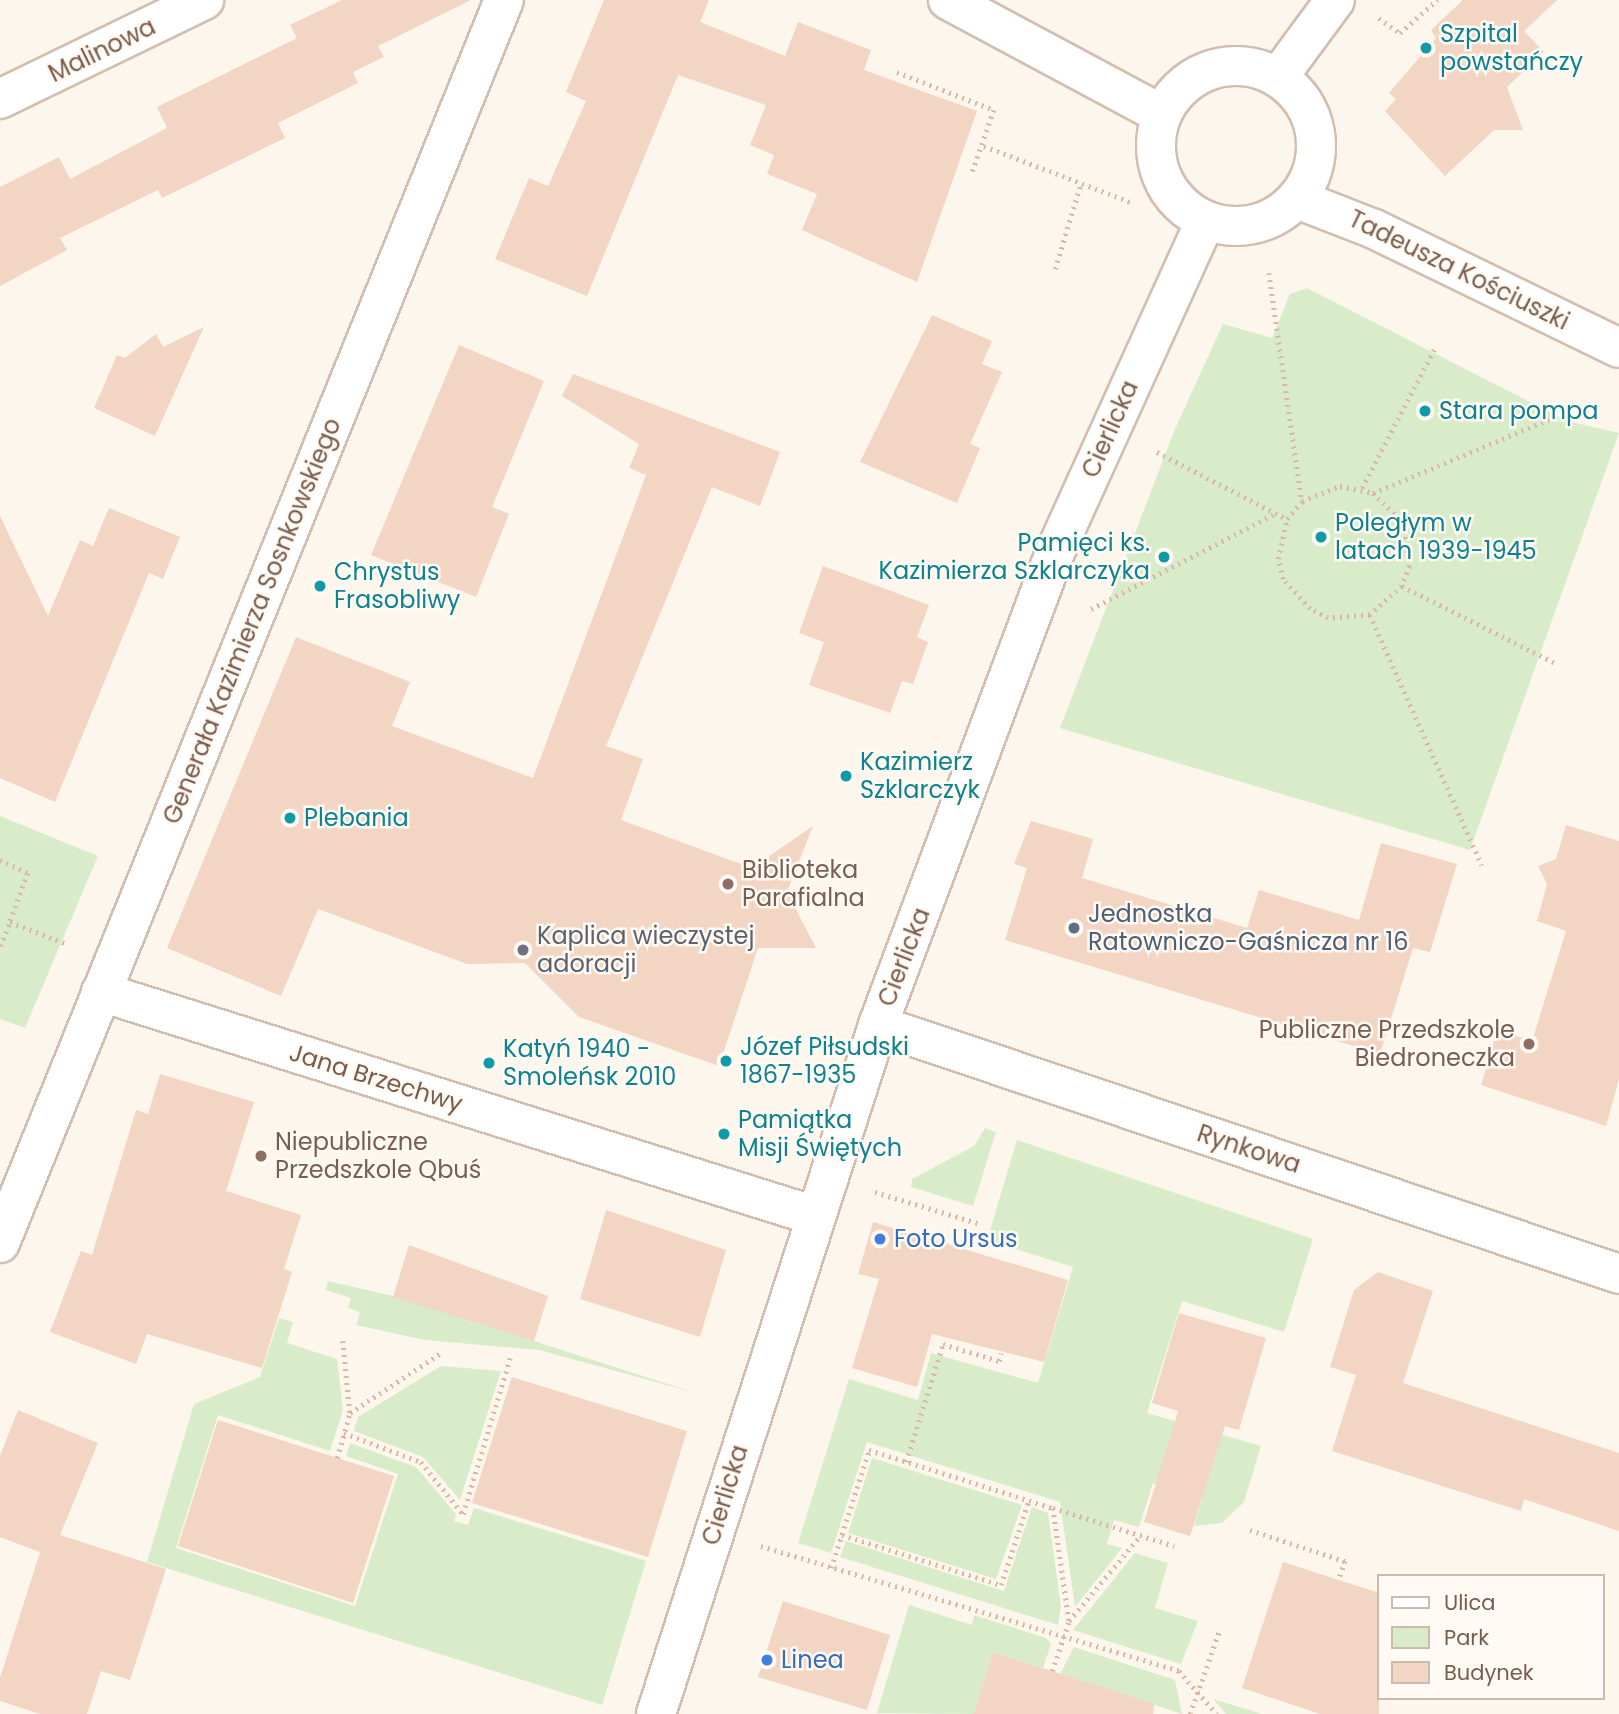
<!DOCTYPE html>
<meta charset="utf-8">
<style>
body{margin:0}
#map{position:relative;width:1619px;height:1714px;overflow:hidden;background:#fdf6ec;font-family:Poppins,sans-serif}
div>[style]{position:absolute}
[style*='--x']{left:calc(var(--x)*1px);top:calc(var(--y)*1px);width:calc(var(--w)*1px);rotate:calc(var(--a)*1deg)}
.green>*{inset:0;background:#d8ecc9}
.building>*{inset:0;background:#f3d5c3}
.path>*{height:4.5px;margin-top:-2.25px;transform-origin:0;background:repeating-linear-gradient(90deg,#d9b8a5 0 2px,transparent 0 7px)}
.roads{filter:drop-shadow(2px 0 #d1beb0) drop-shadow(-2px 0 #d1beb0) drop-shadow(0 2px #d1beb0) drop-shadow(0 -2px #d1beb0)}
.minor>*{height:38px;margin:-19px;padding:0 19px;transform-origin:19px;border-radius:19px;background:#fff}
.minor>.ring{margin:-19px;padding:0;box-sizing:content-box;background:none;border:38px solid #fff;border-radius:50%}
.dots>*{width:19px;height:19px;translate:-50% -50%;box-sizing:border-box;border:4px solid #fffaf3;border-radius:50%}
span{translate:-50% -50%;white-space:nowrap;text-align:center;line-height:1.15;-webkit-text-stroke:5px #fffaf3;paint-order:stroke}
.culture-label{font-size:24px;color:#0d838f}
.left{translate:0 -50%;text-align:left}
.right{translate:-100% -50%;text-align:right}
.street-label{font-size:24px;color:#7a5c4d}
.education-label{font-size:24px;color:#785e54}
.service-label{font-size:24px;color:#4e5e75}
.worship-label{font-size:24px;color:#5b616d}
.shop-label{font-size:24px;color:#366cbe}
.legend{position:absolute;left:1377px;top:1574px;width:228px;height:126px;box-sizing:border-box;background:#fffaf3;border:2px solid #cabbb1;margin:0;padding:9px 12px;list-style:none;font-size:21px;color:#7a5c4d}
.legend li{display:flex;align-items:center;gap:14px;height:35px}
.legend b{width:35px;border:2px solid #cabbb1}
</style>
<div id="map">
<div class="green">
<i style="clip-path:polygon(1307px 288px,1567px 421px,1619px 433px,1470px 850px,1060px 728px,1175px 429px,1223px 324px,1272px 338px,1290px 294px)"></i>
<i style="clip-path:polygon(0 816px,98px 856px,25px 1028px,0 1019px)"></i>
<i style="clip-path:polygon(985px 1128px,996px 1132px,973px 1206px,911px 1187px,912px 1179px,974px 1146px)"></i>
<i style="clip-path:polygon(1017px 1140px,1313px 1239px,1284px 1332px,1182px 1301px,1147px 1413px,1261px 1446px,1244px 1502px,1222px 1523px,1194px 1526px,1202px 1499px,1153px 1483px,1139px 1527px,1114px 1520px,1107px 1544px,1122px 1548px,1075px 1607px,1060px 1502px,867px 1442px,831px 1553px,798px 1543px,849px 1379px,918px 1400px,931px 1353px,1038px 1383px,1073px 1267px,987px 1240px)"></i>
<i style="clip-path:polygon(328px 1281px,393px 1296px,696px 1393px,539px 1350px,425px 1340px,356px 1325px,360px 1312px,348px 1308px,351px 1298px,326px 1290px)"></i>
<i style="clip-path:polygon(279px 1318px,293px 1322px,287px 1343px,337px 1359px,343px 1410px,330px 1451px,218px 1415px,176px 1548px,355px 1606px,398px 1474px,346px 1456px,350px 1443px,416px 1467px,456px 1514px,454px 1521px,468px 1525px,474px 1508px,646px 1561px,602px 1705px,147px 1562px,194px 1404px,260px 1377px)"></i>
<i style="clip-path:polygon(441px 1366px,501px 1371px,460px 1500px,423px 1457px,354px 1431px,358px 1417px)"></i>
<i style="clip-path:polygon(872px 1458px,1022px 1505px,996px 1579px,848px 1533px)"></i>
<i style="clip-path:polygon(1032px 1507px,1048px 1513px,1061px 1607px,1058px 1625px,840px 1557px,846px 1541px,1004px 1591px)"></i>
<i style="clip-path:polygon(1135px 1553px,1168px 1563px,1155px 1608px,1198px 1621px,1181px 1664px,1073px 1630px)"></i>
<i style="clip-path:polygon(909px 1605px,972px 1625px,974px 1615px,1046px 1638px,1051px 1644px,1043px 1668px,993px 1652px,973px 1714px,877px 1713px)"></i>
<i style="clip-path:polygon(1074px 1647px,1175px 1680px,1182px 1714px,1060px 1674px)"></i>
<i style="clip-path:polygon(1213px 1699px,1262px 1714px,1226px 1714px)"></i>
</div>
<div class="building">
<i style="clip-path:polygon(342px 0,471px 0,378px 46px,384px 57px,353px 72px,358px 83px,278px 123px,285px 138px,162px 198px,158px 190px,60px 238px,67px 250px,0 286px,0 187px,59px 157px,70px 179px,167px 128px,157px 107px,297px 38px,290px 25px)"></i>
<i style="clip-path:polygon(604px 0,709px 0,700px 22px,785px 56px,798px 22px,871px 50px,864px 70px,977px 111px,917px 282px,802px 230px,817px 194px,767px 174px,774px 155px,750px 145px,766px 105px,678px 75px,587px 296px,495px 259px,529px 178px,548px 186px,586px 101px,566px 92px)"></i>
<i style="clip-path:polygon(1463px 0,1557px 0,1524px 31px,1544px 52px,1507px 87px,1523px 130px,1494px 130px,1445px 176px,1385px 111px,1396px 99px,1389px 93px,1436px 38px,1431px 30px)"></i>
<i style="clip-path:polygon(932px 315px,992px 341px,982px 364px,1002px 372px,970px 444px,980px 448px,957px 503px,860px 462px)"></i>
<i style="clip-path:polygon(204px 327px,155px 436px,94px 408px,117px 355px,125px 358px,156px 334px,163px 347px)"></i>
<i style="clip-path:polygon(459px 345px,544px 381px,492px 507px,509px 514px,476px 597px,371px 555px)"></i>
<i style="clip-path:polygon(573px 374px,780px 452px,760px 506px,712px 487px,606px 746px,643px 759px,621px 820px,752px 868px,813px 826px,787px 892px,816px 948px,758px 948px,719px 1066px,579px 1017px,525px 963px,467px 964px,318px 909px,281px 996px,167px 948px,296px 637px,410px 682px,392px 726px,533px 778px,646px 475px,629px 468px,639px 444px,562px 396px)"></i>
<i style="clip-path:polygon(109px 508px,180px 537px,163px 579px,149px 573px,55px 802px,0 778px,0 516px,48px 616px,80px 540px,93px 546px)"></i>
<i style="clip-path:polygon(823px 566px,929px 605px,917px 637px,928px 642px,913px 684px,902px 681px,890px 713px,809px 685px,824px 642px,799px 633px)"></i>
<i style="clip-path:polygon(1031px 821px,1093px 839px,1082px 878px,1247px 928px,1259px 890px,1359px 920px,1381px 843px,1457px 864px,1430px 952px,1413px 948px,1380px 1054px,1005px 940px,1027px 868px,1014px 864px)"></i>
<i style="clip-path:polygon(1566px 825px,1619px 841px,1619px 1079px,1606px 1126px,1481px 1085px,1497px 1030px,1532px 1041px,1566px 931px,1537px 921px,1547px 884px,1538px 866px,1556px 859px)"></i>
<i style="clip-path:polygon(160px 1074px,254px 1102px,226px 1191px,301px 1215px,284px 1269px,292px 1272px,262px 1368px,147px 1334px,136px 1364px,50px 1332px,81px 1251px,92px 1255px,136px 1110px,148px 1114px)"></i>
<i style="clip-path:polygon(606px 1210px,726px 1250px,700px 1337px,580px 1299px)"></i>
<i style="clip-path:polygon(873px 1222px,1068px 1280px,1044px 1362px,932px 1334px,917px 1387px,852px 1368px,879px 1279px,858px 1274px)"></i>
<i style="clip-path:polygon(409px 1245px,548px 1296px,534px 1341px,393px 1297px)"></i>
<i style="clip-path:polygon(1378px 1272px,1433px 1291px,1403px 1383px,1619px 1453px,1619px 1531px,1524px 1499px,1521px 1511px,1332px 1451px,1356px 1375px,1330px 1367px,1354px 1290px)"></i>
<i style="clip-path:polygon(1179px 1313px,1266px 1338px,1239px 1430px,1225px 1426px,1190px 1536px,1144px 1522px,1178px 1411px,1152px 1403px)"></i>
<i style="clip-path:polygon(512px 1377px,687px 1431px,648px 1557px,472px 1503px)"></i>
<i style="clip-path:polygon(18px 1410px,98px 1443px,60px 1535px,166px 1569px,130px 1680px,101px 1671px,87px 1714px,40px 1714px,0 1701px,0 1678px,40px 1552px,0 1537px,0 1456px)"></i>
<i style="clip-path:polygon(218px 1420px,394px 1476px,353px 1603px,178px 1546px)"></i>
<i style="clip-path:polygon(1283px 1562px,1379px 1593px,1379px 1714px,1320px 1714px,1242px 1688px)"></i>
<i style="clip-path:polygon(783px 1601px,890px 1635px,867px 1710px,758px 1677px)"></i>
<i style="clip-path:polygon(993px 1652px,1154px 1704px,1153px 1714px,973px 1714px)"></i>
</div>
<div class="path">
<i style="--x:1379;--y:18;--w:26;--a:36"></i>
<i style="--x:1400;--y:33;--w:50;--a:-41.7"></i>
<i style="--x:897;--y:72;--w:104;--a:21.4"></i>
<i style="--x:994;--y:110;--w:67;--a:109.2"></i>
<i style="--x:984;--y:146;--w:157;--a:20.9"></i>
<i style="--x:1055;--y:269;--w:90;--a:-73.2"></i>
<i style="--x:1269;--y:273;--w:230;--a:81.8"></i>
<i style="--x:1157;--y:452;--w:146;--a:27.3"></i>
<i style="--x:1362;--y:488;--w:160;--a:-62.5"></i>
<i style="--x:1373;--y:493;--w:43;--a:44.1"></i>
<i style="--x:1404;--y:523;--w:43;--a:82.1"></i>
<i style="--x:1410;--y:566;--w:22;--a:112"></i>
<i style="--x:1402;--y:586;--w:43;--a:137.8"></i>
<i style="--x:1370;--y:615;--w:42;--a:175.9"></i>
<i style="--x:1328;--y:618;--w:20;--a:-153"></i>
<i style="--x:1310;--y:609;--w:40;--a:-132"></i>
<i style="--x:1283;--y:579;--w:21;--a:-104"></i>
<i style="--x:1278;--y:559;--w:41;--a:-77.3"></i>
<i style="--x:1287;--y:519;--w:23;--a:-50"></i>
<i style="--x:1302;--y:501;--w:41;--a:-21.5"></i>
<i style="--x:1340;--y:486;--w:34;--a:12"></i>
<i style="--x:1373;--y:493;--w:210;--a:-22.7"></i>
<i style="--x:1402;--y:586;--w:171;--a:26.7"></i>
<i style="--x:1091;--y:609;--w:208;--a:-27.4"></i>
<i style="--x:1370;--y:615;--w:274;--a:65.9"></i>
<i style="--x:0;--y:860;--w:31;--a:25"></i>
<i style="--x:28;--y:873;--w:52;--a:110.2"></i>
<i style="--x:0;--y:946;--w:26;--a:-67"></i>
<i style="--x:10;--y:922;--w:61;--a:21.1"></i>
<i style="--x:875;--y:1192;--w:110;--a:16.9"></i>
<i style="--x:343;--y:1341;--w:72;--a:84.4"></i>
<i style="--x:344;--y:1433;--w:82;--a:20.6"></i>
<i style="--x:421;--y:1462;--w:67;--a:51.1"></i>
<i style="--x:463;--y:1514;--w:163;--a:-73.2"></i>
<i style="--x:337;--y:1458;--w:47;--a:-73.9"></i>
<i style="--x:350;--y:1413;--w:109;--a:-33.4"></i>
<i style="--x:906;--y:1462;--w:124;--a:-72.6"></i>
<i style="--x:943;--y:1344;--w:59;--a:16.9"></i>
<i style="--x:999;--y:1361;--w:8;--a:-76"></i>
<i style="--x:1053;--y:1508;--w:127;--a:17.4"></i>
<i style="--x:1250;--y:1530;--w:100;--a:18.1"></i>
<i style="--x:1345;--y:1561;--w:20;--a:108"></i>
<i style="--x:842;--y:1535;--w:167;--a:17.5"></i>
<i style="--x:1001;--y:1585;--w:89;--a:-71.8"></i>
<i style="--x:761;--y:1546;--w:436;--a:16.6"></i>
<i style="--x:1179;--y:1671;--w:57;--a:48.5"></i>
<i style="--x:831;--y:1568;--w:124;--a:-72.1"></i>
<i style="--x:869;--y:1450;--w:193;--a:17.5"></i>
<i style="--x:1053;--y:1508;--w:114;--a:81.9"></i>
<i style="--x:1069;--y:1621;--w:112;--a:-50.1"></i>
<i style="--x:1052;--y:1671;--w:53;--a:-71.2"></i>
<i style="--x:1190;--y:1714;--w:90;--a:-70.6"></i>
</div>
<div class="roads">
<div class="minor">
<i style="--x:948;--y:0;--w:242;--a:28.2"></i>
<i class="ring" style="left:1156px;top:66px;width:122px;height:122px"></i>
<i style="--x:1279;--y:76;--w:94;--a:-53.6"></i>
<i style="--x:0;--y:99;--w:227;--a:-25.9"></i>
<i style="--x:1297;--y:199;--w:83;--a:21.3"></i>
<i style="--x:1374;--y:229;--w:272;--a:25.9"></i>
<i style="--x:101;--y:992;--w:745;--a:17.41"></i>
<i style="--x:878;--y:1025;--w:782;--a:18.57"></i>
<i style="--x:0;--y:1243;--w:1341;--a:-67.93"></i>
<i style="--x:656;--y:1714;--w:724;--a:-72.14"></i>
<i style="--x:878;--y:1025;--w:507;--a:-69.46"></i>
<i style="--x:1056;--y:550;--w:362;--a:-65.6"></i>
</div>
</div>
<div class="dots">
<i style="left:1426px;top:48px;background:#0f9aa8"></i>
<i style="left:1425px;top:411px;background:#0f9aa8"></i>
<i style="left:1321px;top:537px;background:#0f9aa8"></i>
<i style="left:1164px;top:557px;background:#0f9aa8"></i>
<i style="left:320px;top:586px;background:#0f9aa8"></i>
<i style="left:846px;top:776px;background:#0f9aa8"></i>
<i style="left:290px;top:818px;background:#0f9aa8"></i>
<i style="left:728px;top:884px;background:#8d6e63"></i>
<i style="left:1074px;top:928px;background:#5c6f8a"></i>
<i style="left:523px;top:950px;background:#6b7280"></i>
<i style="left:1529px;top:1044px;background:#8d6e63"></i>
<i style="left:726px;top:1061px;background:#0f9aa8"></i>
<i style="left:489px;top:1063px;background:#0f9aa8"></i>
<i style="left:724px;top:1134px;background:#0f9aa8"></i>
<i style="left:261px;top:1156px;background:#8d6e63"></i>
<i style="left:880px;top:1239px;background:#3f7fe0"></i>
<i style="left:767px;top:1660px;background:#3f7fe0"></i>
</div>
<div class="culture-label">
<span class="left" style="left:1440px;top:48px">Szpital<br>powstańczy</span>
<span class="left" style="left:1439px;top:411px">Stara pompa</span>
<span class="left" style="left:1335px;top:537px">Poległym w<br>latach 1939-1945</span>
<span class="right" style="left:1150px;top:557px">Pamięci ks.<br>Kazimierza Szklarczyka</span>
<span class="left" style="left:334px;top:586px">Chrystus<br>Frasobliwy</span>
<span class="left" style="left:860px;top:776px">Kazimierz<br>Szklarczyk</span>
<span class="left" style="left:304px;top:818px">Plebania</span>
<span class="left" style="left:740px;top:1061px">Józef Piłsudski<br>1867-1935</span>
<span class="left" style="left:503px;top:1063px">Katyń 1940 -<br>Smoleńsk 2010</span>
<span class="left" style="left:738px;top:1134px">Pamiątka<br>Misji Świętych</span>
</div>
<div class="street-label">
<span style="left:102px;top:50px;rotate:-26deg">Malinowa</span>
<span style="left:1459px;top:270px;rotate:26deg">Tadeusza Kościuszki</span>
<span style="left:1110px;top:429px;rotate:-66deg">Cierlicka</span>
<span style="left:252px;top:621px;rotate:-68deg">Generała Kazimierza Sosnkowskiego</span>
<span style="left:904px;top:957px;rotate:-69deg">Cierlicka</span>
<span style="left:376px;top:1078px;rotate:17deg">Jana Brzechwy</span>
<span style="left:1249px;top:1149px;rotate:18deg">Rynkowa</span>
<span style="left:725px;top:1495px;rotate:-73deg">Cierlicka</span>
</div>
<div class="education-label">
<span class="left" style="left:742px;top:884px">Biblioteka<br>Parafialna</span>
<span class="right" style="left:1515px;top:1044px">Publiczne Przedszkole<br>Biedroneczka</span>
<span class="left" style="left:275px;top:1156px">Niepubliczne<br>Przedszkole Qbuś</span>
</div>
<div class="service-label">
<span class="left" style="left:1088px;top:928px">Jednostka<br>Ratowniczo-Gaśnicza nr 16</span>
</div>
<div class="worship-label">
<span class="left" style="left:537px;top:950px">Kaplica wieczystej<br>adoracji</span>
</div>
<div class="shop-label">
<span class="left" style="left:894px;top:1239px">Foto Ursus</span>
<span class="left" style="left:781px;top:1660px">Linea</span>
</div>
<ul class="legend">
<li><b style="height:9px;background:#fff"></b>Ulica</li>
<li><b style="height:19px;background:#d8ecc9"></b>Park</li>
<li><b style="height:19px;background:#f3d5c3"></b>Budynek</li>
</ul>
</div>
